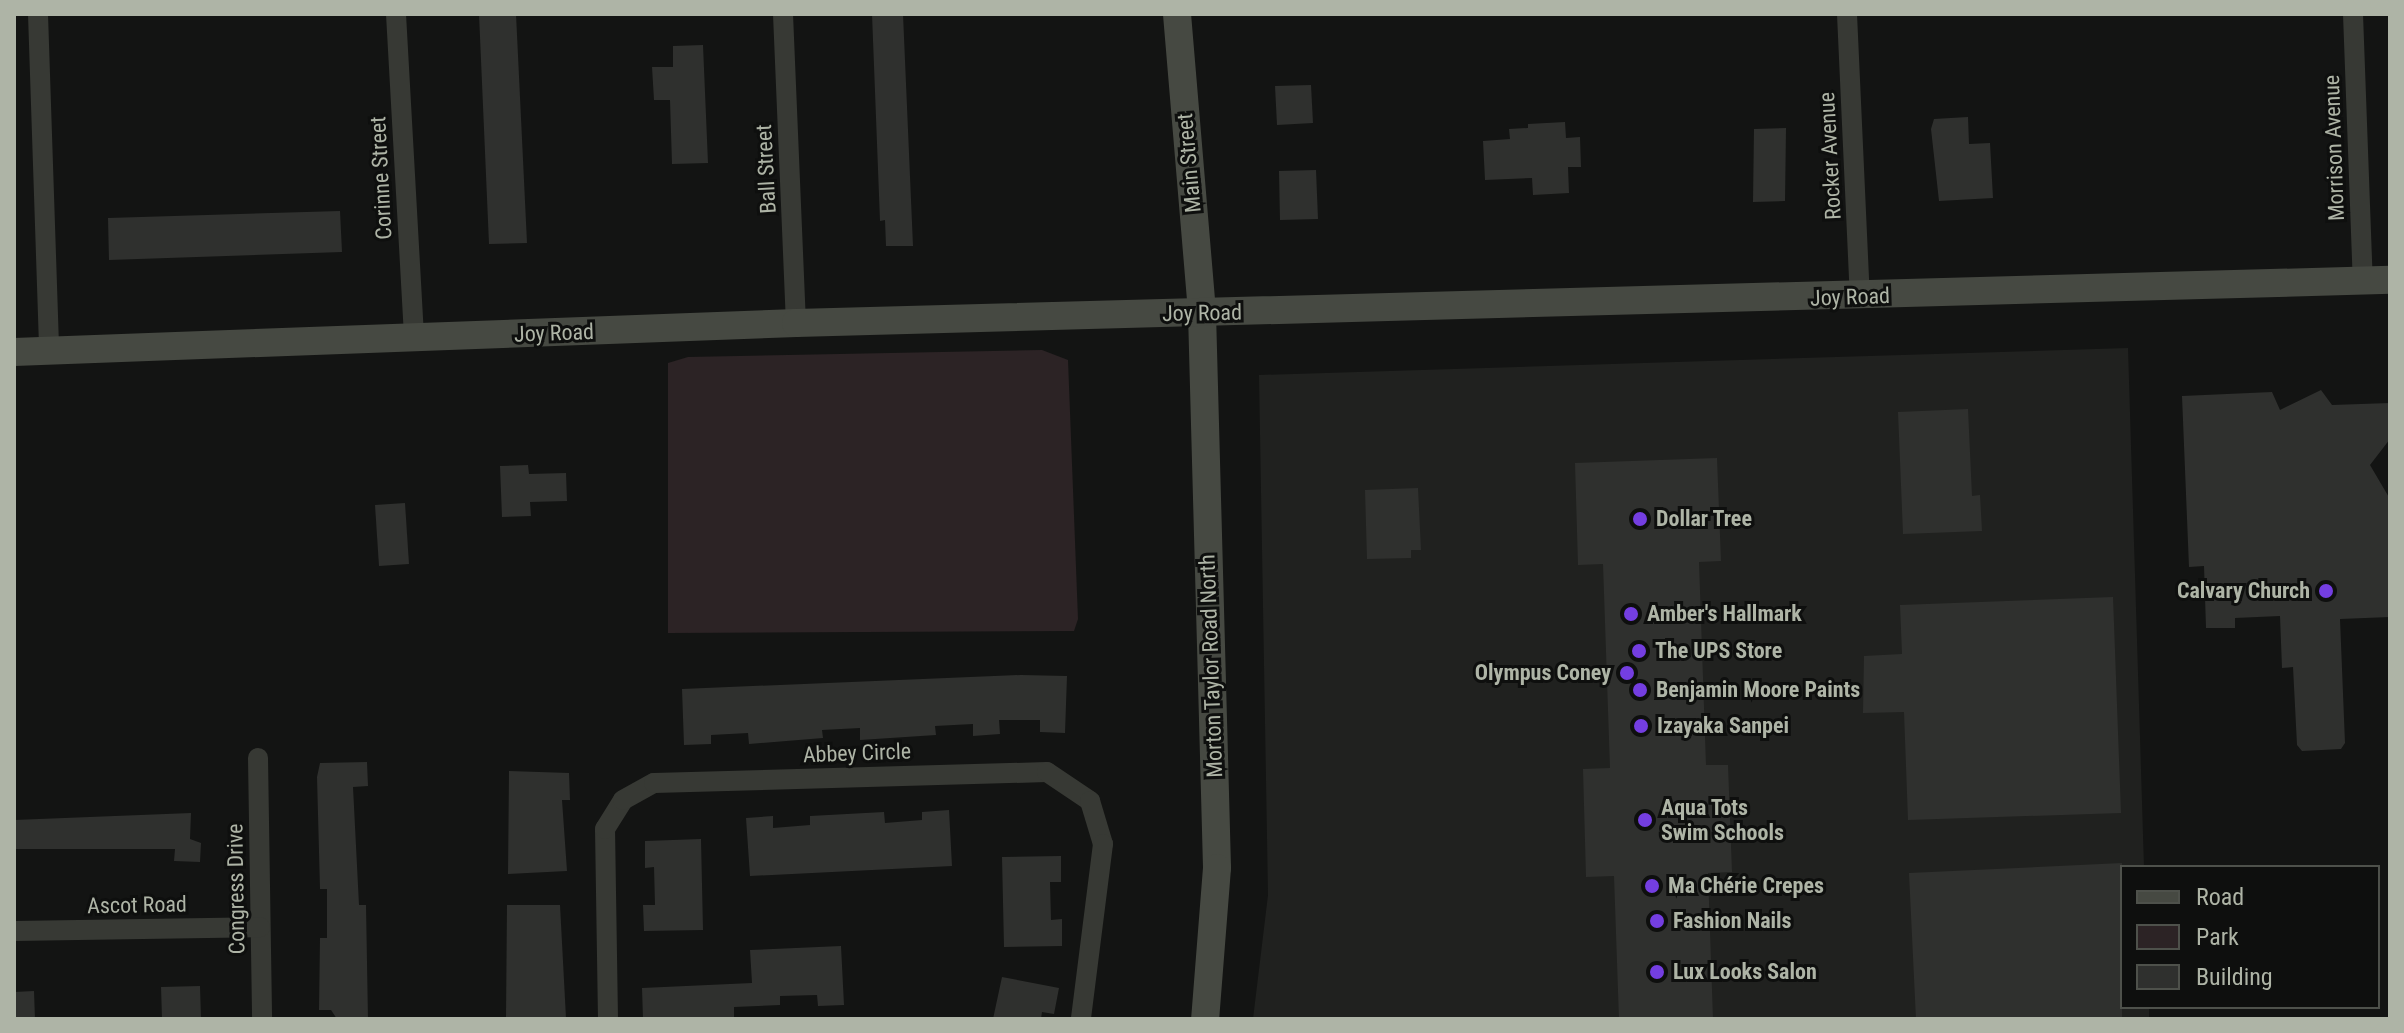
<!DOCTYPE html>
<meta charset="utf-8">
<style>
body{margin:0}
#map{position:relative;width:2404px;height:1033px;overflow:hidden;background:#131413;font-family:"Roboto Condensed",sans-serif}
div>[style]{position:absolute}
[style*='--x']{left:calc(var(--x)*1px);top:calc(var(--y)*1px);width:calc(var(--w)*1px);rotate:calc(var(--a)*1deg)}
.built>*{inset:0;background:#20211f}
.green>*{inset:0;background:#2c2325}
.building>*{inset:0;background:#2f302e}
.street>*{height:20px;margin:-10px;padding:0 10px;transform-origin:10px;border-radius:10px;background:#373934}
.secondary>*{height:28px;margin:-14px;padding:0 14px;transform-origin:14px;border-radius:14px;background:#464942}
.dots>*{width:22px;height:22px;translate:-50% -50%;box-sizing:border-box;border:4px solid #0e0f0e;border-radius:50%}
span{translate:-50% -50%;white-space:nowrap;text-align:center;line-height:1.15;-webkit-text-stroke:6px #0e0f0e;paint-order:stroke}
.street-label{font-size:22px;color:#aeb4a6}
.poi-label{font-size:22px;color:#aeb4a6;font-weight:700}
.left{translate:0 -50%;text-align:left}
.right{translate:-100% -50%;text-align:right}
.frame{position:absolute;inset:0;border:16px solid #aeb4a6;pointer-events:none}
.legend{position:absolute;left:2120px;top:865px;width:260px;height:144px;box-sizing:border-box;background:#0e0f0e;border:2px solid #4e514b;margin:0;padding:10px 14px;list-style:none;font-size:24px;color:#aeb4a6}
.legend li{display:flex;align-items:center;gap:16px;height:40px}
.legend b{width:40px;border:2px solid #4e514b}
</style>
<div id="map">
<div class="built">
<i style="clip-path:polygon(2128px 348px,2144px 867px,2122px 867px,2122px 1007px,2149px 1007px,2149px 1019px,1253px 1019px,1268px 895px,1259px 375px)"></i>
</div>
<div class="green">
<i style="clip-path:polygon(1042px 350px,1068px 360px,1078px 619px,1074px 631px,668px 633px,668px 363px,688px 357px)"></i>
</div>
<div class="building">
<i style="clip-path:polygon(479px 14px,516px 14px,527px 243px,489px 244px)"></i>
<i style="clip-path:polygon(872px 14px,903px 14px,913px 246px,886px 246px,885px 220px,880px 221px)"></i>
<i style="clip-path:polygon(703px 45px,708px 163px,672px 164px,670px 100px,654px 100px,652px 67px,673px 67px,673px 46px)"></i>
<i style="clip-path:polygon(1311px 85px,1313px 123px,1277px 125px,1275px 86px)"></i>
<i style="clip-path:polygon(1968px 117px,1969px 144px,1990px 143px,1993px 198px,1939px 201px,1931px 129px,1934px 119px)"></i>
<i style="clip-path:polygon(1565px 122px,1566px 138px,1580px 137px,1581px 167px,1568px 167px,1569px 193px,1533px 195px,1532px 178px,1485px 180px,1483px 141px,1510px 139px,1509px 129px,1528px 128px,1528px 124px)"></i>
<i style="clip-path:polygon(1786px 128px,1785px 201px,1753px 202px,1754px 129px)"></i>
<i style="clip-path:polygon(1316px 170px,1318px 219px,1280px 220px,1279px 171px)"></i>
<i style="clip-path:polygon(340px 211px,342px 252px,109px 260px,108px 218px)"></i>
<i style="clip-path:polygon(2321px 390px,2332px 405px,2390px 403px,2390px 439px,2370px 465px,2390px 499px,2390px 617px,2340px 619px,2345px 743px,2341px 749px,2302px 751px,2297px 745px,2293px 667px,2282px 668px,2280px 616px,2235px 618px,2235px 628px,2206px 628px,2204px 566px,2189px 567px,2182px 396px,2272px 392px,2280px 410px)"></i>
<i style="clip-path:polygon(1968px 409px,1972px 496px,1980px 495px,1982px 531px,1903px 534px,1898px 412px)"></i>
<i style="clip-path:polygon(1717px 458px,1721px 561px,1699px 562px,1706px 765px,1728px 765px,1732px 872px,1708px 873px,1713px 1019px,1619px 1019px,1614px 876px,1586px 877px,1583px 769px,1610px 768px,1603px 564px,1578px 565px,1575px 463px)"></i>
<i style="clip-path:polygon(528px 465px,529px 474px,566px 473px,567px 501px,530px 502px,531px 516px,502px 517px,500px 466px)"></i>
<i style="clip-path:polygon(1418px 488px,1421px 550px,1411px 550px,1411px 558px,1367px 559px,1365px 490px)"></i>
<i style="clip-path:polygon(405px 503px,409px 564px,379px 566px,375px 505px)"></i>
<i style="clip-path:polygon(2113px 597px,2121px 813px,1908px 820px,1904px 712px,1863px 713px,1864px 656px,1902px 654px,1900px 605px)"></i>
<i style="clip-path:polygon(1021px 675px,1067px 676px,1065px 733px,1040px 732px,1040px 720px,999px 720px,1000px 734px,973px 736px,973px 724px,935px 726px,936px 735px,860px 740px,860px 728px,822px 730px,823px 738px,749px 744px,748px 733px,711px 735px,711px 744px,684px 745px,682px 689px)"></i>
<i style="clip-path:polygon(367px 762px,368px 786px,353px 787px,359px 905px,366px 905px,368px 1019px,337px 1019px,331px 1010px,319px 1010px,320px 938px,327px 938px,327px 889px,320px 889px,317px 777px,320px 763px)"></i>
<i style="clip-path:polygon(509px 771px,569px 773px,570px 800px,562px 800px,567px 871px,508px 874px)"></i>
<i style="clip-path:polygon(949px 810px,952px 866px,750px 876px,746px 818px,773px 816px,773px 828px,810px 825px,810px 816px,884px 812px,885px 823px,922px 820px,922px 812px)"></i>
<i style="clip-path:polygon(191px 813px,190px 839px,201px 843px,200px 862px,174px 861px,175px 849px,14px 849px,14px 820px)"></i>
<i style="clip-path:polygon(701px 839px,703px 930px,644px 931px,643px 905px,655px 905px,654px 867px,645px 868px,645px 841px)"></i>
<i style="clip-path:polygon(1061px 856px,1061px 882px,1050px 882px,1051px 920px,1062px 919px,1062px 946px,1004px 947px,1002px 857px)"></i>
<i style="clip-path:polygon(2122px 863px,2122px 1019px,1916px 1019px,1909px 873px)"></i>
<i style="clip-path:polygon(507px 905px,560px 905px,566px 1018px,506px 1019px)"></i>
<i style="clip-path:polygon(841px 946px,844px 1005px,818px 1006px,817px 995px,780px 996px,780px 1005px,734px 1007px,734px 1019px,643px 1019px,642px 988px,752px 983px,750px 950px)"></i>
<i style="clip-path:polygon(1002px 977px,1059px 988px,1054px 1014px,1042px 1012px,1041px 1019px,993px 1019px)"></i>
<i style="clip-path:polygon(200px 986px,201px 1019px,162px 1019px,161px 987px)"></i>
<i style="clip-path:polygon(34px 991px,35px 1019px,14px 1019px,14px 992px)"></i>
</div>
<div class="street">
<i style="--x:38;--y:14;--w:337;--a:88.1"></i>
<i style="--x:396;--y:14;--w:324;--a:86.8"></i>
<i style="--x:783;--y:14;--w:309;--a:87.6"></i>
<i style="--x:1847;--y:14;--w:283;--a:87.4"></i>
<i style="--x:2353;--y:14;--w:267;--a:87.9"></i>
<i style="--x:258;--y:758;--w:261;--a:89.1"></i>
<i style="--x:14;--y:931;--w:246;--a:-0.9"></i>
<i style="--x:608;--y:1019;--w:190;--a:-90.9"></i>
<i style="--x:605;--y:829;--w:34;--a:-58"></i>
<i style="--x:623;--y:800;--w:35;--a:-29"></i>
<i style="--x:654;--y:783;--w:393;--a:-1.6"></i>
<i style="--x:1047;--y:772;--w:52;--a:34"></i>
<i style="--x:1090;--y:801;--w:45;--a:73.2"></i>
<i style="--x:1103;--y:844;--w:176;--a:97.2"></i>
</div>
<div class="secondary">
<i style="--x:1177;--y:14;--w:300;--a:85.2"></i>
<i style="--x:1202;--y:313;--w:555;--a:88.45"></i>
<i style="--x:1217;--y:868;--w:151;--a:94.5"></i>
<i style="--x:14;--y:352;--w:783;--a:-2.12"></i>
<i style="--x:796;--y:323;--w:1595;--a:-1.55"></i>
</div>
<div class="dots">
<i style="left:1640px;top:519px;background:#743ee1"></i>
<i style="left:2326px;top:591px;background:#743ee1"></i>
<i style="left:1631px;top:614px;background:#743ee1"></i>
<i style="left:1639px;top:651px;background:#743ee1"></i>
<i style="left:1627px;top:673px;background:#743ee1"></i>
<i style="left:1640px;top:690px;background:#743ee1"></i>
<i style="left:1641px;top:726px;background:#743ee1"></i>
<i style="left:1645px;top:820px;background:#743ee1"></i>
<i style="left:1652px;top:886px;background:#743ee1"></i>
<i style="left:1657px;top:921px;background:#743ee1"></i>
<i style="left:1657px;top:972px;background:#743ee1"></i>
</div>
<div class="street-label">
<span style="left:2334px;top:148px;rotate:-92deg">Morrison Avenue</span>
<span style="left:1830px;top:156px;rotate:-93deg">Rocker Avenue</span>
<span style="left:1189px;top:163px;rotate:-95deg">Main Street</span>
<span style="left:766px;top:169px;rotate:-93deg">Ball Street</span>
<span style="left:381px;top:178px;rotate:-93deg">Corinne Street</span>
<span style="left:1850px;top:297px;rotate:-2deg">Joy Road</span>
<span style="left:1202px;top:313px;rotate:-1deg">Joy Road</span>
<span style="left:554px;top:333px;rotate:-2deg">Joy Road</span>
<span style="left:1211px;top:666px;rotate:-92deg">Morton Taylor Road North</span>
<span style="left:857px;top:753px;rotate:-2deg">Abbey Circle</span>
<span style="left:236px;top:889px;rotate:-91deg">Congress Drive</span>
<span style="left:137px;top:905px;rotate:-1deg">Ascot Road</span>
</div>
<div class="poi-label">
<span class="left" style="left:1656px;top:519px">Dollar Tree</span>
<span class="right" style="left:2310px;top:591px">Calvary Church</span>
<span class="left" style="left:1647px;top:614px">Amber's Hallmark</span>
<span class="left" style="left:1655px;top:651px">The UPS Store</span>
<span class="right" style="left:1611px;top:673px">Olympus Coney</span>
<span class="left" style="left:1656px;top:690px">Benjamin Moore Paints</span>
<span class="left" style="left:1657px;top:726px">Izayaka Sanpei</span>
<span class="left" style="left:1661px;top:820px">Aqua Tots<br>Swim Schools</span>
<span class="left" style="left:1668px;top:886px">Ma Chérie Crepes</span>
<span class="left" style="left:1673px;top:921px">Fashion Nails</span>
<span class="left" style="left:1673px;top:972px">Lux Looks Salon</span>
</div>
<div class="frame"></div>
<ul class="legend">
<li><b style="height:10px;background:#464942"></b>Road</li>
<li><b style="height:22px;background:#2c2325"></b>Park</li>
<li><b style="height:22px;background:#2f302e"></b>Building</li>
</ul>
</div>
